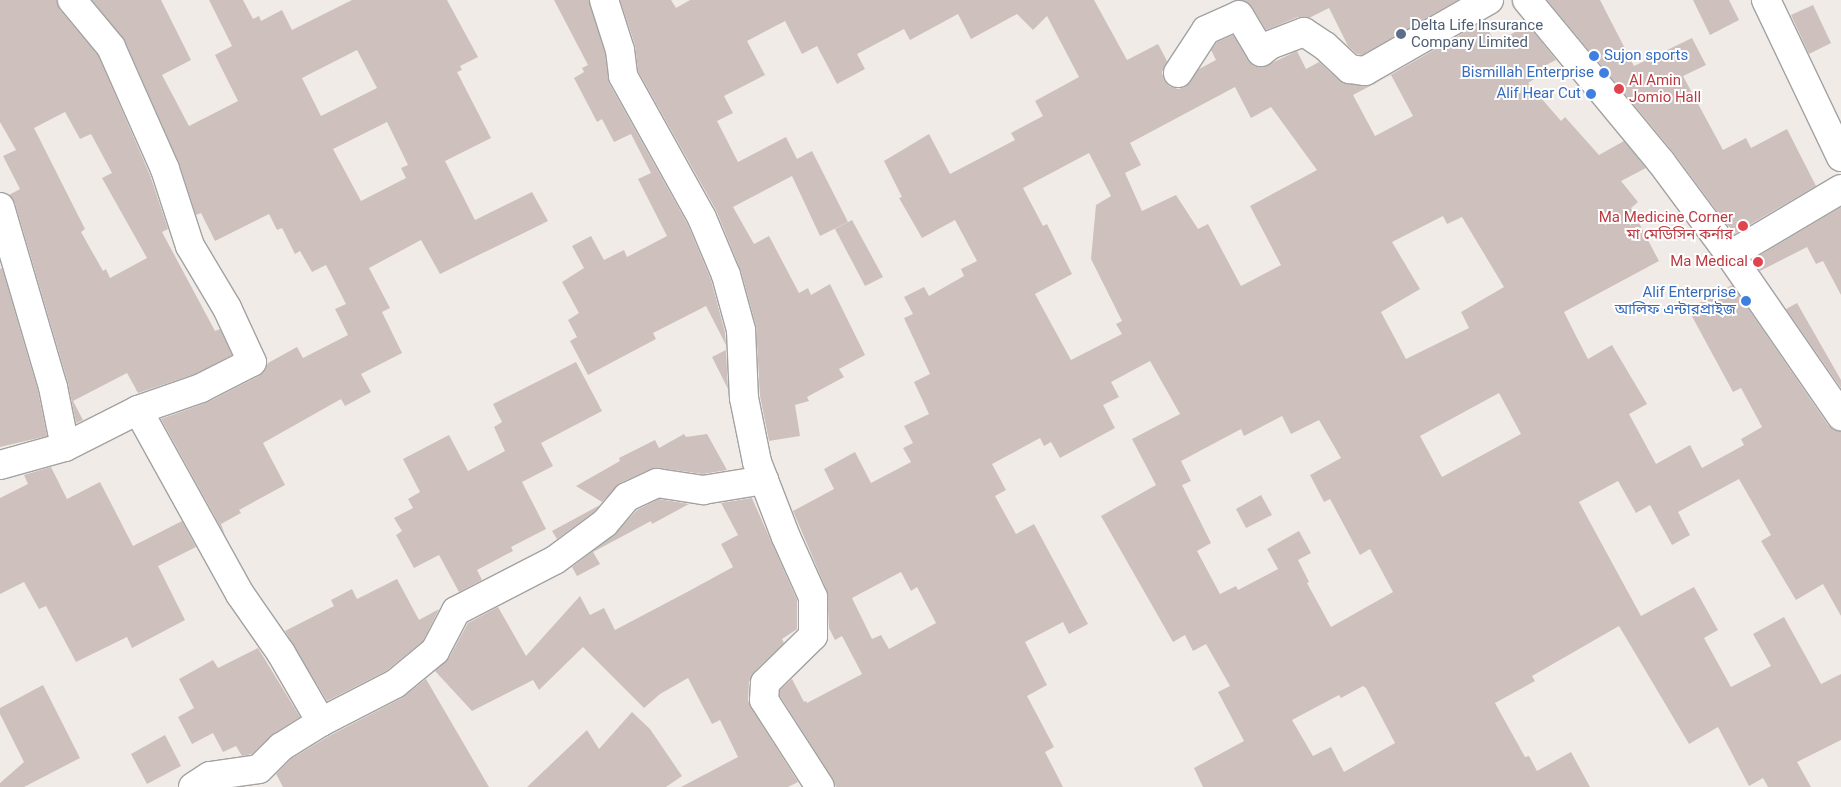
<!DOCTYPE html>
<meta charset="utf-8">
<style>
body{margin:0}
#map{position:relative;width:1841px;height:787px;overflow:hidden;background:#f1ebe7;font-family:Roboto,"Noto Sans Bengali",sans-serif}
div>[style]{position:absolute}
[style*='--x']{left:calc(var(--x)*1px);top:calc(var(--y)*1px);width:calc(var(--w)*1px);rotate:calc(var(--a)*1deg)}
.building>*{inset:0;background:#cec0bd}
.roads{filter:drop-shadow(1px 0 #a2a2a2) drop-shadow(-1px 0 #a2a2a2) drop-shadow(0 1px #a2a2a2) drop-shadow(0 -1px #a2a2a2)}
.minor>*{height:28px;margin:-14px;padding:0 14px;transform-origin:14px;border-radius:14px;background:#fff}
.dots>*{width:14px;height:14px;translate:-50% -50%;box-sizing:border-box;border:2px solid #fff;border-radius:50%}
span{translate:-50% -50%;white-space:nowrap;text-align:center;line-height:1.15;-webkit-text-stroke:4px #fff;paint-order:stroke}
.service-label{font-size:15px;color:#4e5e75}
.left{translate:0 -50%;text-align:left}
.shop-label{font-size:15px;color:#366cbe}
.right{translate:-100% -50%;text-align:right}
.health-label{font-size:15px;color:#be3a42}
</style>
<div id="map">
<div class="building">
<i style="clip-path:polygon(evenodd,0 0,57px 0,60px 10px,98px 55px,150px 175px,168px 229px,162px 232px,215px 331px,220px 329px,232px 355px,195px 374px,138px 393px,127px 373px,73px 401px,83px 420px,76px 423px,68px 383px,15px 203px,9px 195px,20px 189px,3px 156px,16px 150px,0 122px,0 0,65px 112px,80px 139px,91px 134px,112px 173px,102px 178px,147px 258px,110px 278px,106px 269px,103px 271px,81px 232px,85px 229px,34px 128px,65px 112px)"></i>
<i style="clip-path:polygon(evenodd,92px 0,161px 0,191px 60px,162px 75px,189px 126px,238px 101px,215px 55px,232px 46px,209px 0,243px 0,253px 19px,259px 16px,261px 21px,282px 10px,292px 30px,352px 0,447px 0,478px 57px,460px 66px,462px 70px,457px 72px,491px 138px,445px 161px,475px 220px,532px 192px,548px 221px,440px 274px,421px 240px,369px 268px,390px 308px,382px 312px,402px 353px,361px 374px,371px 392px,345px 406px,341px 399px,263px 443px,285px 485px,239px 510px,241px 513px,221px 524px,225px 535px,161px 419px,208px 402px,259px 376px,265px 370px,268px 363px,297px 347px,303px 358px,348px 335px,335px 309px,346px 304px,326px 265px,312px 272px,300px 251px,295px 254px,282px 228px,277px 230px,269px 214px,215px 241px,201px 213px,196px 215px,179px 163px,125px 41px,92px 0,357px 50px,377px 88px,321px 116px,302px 78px,357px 50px,92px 0,387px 122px,408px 165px,401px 168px,406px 178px,361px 201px,333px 149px,387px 122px)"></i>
<i style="clip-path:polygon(554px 0,589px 0,605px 53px,609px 83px,688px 225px,711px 280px,725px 332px,726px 345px,706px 306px,653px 333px,656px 339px,588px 375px,570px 341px,577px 337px,568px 320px,579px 313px,562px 282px,584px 268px,572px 246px,591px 236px,604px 260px,624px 250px,627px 257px,667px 236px,638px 179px,651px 173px,631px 134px,614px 142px,602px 119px,597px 122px,574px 78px,584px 72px,582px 68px,588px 65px)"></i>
<i style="clip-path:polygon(evenodd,620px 0,671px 0,676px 8px,690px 0,1094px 0,1127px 60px,1158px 44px,1167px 61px,1162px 72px,1164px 80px,1169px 86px,1178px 89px,1185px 87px,1199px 69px,1216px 60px,1211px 50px,1217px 42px,1233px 35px,1248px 60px,1254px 66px,1263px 67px,1297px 51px,1306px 69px,1319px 62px,1340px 81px,1364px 86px,1373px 85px,1484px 21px,1495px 43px,1528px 25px,1556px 60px,1532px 72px,1536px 78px,1528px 83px,1561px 121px,1565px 117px,1599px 155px,1624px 141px,1646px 168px,1621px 181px,1638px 202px,1631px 208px,1659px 261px,1564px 312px,1577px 338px,1588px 359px,1612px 345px,1647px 404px,1629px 414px,1656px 464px,1690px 445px,1702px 468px,1744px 445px,1741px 439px,1762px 427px,1741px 388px,1733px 392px,1688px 309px,1732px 285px,1828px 425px,1834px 430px,1841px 431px,1841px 616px,1823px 584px,1796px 600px,1761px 541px,1771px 535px,1739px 479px,1678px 512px,1690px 535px,1672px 545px,1650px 505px,1636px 513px,1618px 481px,1579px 502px,1641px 616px,1694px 587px,1718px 630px,1704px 638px,1731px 687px,1771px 666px,1753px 634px,1784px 617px,1821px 684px,1841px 674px,1841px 740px,1797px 762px,1811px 787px,1768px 787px,1763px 778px,1749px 786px,1718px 727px,1689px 744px,1619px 626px,1532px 676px,1535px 681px,1495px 703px,1525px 757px,1529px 756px,1537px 771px,1571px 752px,1590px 787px,1203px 787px,1194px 768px,1244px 741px,1218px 692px,1230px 686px,1206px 644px,1193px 651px,1185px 635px,1173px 642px,1101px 516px,1156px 485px,1132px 439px,1180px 414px,1150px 361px,1111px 382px,1119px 397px,1103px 405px,1115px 428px,1060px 458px,1051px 442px,1044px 446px,1040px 438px,992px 464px,1006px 490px,995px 496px,1016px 534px,1034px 524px,1088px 624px,1069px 634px,1063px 622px,1025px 642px,1047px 685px,1027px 696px,1054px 747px,1045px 752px,1063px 787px,836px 787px,833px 779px,780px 696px,780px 690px,792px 679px,804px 702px,806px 701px,807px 703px,862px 674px,842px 636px,835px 640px,829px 628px,827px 591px,793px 511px,834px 489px,824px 469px,855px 452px,871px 483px,911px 462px,903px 448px,913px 443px,904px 426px,929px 414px,914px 382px,930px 374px,904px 318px,913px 314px,904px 297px,924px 287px,929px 296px,964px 276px,961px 269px,977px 261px,955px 220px,922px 238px,899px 198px,902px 197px,884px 161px,929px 134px,950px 174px,1015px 140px,1011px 133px,1043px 116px,1035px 101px,1079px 77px,1047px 16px,1033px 30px,1017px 14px,971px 39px,958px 14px,910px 40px,904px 29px,857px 54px,865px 69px,837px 84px,817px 46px,802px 54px,785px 21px,747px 41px,765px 75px,724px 96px,733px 113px,717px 121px,738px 162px,786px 137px,797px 159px,812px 151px,848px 222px,820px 236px,792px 176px,733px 207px,754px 244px,769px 236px,799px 293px,808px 288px,811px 295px,830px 284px,865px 355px,839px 369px,844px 377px,807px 397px,809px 401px,795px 405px,800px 436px,769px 441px,760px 396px,756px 326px,741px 271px,716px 210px,638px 71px,635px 45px,620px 0,1391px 75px,1413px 116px,1375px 136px,1353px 95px,1391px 75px,620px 0,1235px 87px,1251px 118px,1271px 107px,1317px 170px,1250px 206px,1281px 265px,1241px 286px,1208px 224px,1198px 229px,1176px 195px,1142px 211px,1125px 173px,1141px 165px,1130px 143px,1235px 87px,620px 0,1089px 153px,1111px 196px,1096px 205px,1091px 259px,1122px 321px,1116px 324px,1122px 334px,1071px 360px,1035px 294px,1072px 274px,1047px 224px,1043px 226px,1023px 188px,1089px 153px,620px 0,1443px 216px,1447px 224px,1462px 217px,1504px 287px,1461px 312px,1469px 328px,1406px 359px,1381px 312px,1420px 289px,1392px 242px,1443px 216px,620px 0,1499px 393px,1521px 434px,1442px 477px,1420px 436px,1499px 393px,620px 0,1282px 416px,1291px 434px,1319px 420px,1341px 458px,1310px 475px,1324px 502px,1330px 499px,1360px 555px,1370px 549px,1393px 592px,1331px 627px,1307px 583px,1309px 582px,1298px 560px,1311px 553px,1299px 531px,1267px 549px,1278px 569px,1238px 590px,1236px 586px,1220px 594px,1197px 551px,1211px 543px,1182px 485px,1191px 481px,1181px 461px,1241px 429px,1244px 436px,1282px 416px,620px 0,901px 572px,911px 591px,917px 587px,936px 623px,889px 649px,881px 635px,872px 639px,852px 598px,901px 572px,620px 0,1363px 686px,1366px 688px,1395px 743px,1344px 772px,1331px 747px,1313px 756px,1292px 720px,1339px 695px,1341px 698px,1363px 686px)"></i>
<i style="clip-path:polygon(1242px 0,1458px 0,1362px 55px,1357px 54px,1348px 46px,1329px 8px,1309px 18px,1298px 17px,1266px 30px,1252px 7px)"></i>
<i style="clip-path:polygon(1547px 0,1600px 0,1634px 66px,1692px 38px,1706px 65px,1683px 76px,1723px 150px,1746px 138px,1751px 148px,1787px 129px,1816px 186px,1734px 234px,1673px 152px)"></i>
<i style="clip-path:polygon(1693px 0,1729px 0,1739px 20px,1710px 35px)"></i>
<i style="clip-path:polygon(1813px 5px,1831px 43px,1809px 54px,1791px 15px)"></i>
<i style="clip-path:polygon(1841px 207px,1841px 295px,1823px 261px,1816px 264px,1807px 247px,1760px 271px,1752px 260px)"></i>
<i style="clip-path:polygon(852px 220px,883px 277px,865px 286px,835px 229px)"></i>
<i style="clip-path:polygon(2px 268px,38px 391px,47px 436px,0 447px,0 269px)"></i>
<i style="clip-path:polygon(1797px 303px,1841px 380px,1841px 388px,1786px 309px)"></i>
<i style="clip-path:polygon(726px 350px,728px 389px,712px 357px)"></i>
<i style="clip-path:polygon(576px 362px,602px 411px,541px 443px,553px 466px,522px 482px,546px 529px,511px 547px,513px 551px,477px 570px,482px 580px,459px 592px,439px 555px,414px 568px,396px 535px,402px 531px,394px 518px,413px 508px,408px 499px,420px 492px,403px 459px,449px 435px,468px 471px,505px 451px,494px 427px,502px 422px,493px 404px)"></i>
<i style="clip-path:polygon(684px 434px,686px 437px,707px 434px,727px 470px,703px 474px,659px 468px,651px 469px,620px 483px,602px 502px,576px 486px,620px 461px,619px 458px,655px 440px,659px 448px)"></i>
<i style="clip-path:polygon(51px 467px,67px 499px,100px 482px,133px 546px,182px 521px,197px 549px,196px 547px,158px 566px,185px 620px,132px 648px,127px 637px,76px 662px,46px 606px,39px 609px,24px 582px,0 594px,0 498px,28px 484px,24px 475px)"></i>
<i style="clip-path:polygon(1261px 495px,1272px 515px,1246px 528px,1236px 509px)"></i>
<i style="clip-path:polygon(752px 498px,797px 600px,797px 629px,782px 639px,784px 643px,754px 672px,749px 682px,748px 700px,751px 708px,798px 782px,788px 787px,681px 787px,738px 757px,720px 720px,712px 724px,688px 678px,660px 694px,644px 708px,583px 647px,539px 690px,533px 680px,472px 711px,435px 671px,449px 658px,468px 623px,498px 607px,526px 656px,580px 596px,590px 615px,604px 608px,615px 630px,689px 591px,733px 567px,721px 544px,738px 535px,721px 503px)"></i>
<i style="clip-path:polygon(659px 499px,689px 504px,652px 524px,651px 521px,593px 552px,600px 564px,577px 576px,572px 567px,614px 535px,637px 510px)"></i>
<i style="clip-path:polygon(600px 505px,594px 512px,557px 539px,552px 531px)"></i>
<i style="clip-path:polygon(397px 579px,419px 620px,439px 609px,423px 641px,386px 671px,327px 701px,285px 631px,334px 606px,331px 600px,352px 589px,357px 599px)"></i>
<i style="clip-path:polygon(258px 648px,300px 717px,273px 734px,252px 754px,242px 756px,236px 746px,223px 752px,213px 733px,192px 744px,178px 717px,194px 708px,179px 679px,213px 660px,218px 668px)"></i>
<i style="clip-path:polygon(426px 679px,489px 787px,283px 787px,276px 774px,291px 759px,329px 736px,402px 698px)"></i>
<i style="clip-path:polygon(43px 685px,80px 758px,24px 787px,0 787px,0 783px,24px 762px,0 714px,0 708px)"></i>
<i style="clip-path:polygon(632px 712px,650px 729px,682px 776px,666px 787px,527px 787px,587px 730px,599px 749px)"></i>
<i style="clip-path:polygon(165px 735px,181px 766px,147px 784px,131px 754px)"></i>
</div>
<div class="roads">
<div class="minor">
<i style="--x:604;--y:0;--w:52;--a:72.3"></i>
<i style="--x:620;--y:50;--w:26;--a:83"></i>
<i style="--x:623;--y:76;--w:162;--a:60.9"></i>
<i style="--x:702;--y:218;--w:62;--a:67.2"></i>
<i style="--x:726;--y:275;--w:57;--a:74.7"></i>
<i style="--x:741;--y:330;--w:68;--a:87.5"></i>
<i style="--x:744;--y:398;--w:65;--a:78.5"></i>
<i style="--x:757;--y:462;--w:80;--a:68.9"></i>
<i style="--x:786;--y:537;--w:66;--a:65.8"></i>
<i style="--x:813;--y:597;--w:39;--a:90"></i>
<i style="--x:813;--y:636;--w:67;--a:135.6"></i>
<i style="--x:765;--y:683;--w:17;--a:93"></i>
<i style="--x:764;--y:700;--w:103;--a:57.2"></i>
<i style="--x:1527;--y:0;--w:210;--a:50.4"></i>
<i style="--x:1661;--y:162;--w:116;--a:53.4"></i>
<i style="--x:1730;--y:255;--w:196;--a:55.4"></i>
<i style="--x:1766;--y:0;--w:174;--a:64.5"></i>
<i style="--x:1178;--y:73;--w:51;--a:-56.9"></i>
<i style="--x:1206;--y:30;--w:36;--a:-24"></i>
<i style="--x:1239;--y:15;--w:43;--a:59.3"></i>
<i style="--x:1261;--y:52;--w:11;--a:-38"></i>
<i style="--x:1270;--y:45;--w:36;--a:-21"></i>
<i style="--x:1304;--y:32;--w:25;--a:34"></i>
<i style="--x:1325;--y:46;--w:34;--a:43"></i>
<i style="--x:1350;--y:69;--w:15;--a:8"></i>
<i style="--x:1365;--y:71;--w:143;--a:-29.8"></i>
<i style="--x:0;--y:207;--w:188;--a:73.6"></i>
<i style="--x:53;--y:387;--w:61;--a:78.7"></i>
<i style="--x:1730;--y:255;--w:129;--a:-30.7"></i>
<i style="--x:138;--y:410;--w:210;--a:61"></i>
<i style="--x:240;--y:594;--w:72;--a:55.2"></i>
<i style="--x:281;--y:653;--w:80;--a:59.9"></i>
<i style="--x:321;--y:722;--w:83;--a:-27.2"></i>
<i style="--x:395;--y:684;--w:52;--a:-39.5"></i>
<i style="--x:435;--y:651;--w:45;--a:-62.3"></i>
<i style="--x:456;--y:611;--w:111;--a:-27.3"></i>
<i style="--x:555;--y:560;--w:62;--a:-36.5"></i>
<i style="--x:605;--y:523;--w:34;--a:-50"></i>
<i style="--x:627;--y:497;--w:33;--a:-25"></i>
<i style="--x:657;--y:483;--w:47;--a:8.7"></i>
<i style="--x:703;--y:490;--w:62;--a:-9.3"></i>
<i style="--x:0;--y:465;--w:67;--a:-15.5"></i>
<i style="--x:65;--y:447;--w:82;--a:-26.9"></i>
<i style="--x:138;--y:410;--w:67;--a:-19.2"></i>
<i style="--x:201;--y:388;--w:57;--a:-27"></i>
<i style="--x:252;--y:362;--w:60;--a:-114.8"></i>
<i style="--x:227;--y:308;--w:72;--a:-120.8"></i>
<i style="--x:190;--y:246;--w:81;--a:-108"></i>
<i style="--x:165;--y:169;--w:133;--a:-113.9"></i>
<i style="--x:111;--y:47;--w:61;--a:-129.7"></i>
<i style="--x:193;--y:787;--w:20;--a:-33"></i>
<i style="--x:210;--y:776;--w:49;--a:-8.1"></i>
<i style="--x:259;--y:769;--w:31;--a:-45"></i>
<i style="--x:281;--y:747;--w:47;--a:-32"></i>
</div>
</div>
<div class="dots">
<i style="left:1401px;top:34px;background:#5c6f8a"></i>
<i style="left:1594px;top:56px;background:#3f7fe0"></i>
<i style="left:1604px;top:73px;background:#3f7fe0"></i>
<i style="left:1619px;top:89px;background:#e0444e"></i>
<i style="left:1591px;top:94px;background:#3f7fe0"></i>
<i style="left:1743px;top:226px;background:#e0444e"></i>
<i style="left:1758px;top:262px;background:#e0444e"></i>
<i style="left:1746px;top:301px;background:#3f7fe0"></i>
</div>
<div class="service-label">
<span class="left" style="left:1411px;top:34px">Delta Life Insurance<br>Company Limited</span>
</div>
<div class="shop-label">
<span class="left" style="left:1604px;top:56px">Sujon sports</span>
<span class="right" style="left:1594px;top:73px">Bismillah Enterprise</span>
<span class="right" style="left:1581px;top:94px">Alif Hear Cut</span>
<span class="right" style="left:1736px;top:301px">Alif Enterprise<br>আলিফ এন্টারপ্রাইজ</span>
</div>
<div class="health-label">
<span class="left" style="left:1629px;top:89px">Al Amin<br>Jomio Hall</span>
<span class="right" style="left:1733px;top:226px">Ma Medicine Corner<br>মা মেডিসিন কর্নার</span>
<span class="right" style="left:1748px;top:262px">Ma Medical</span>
</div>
</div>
